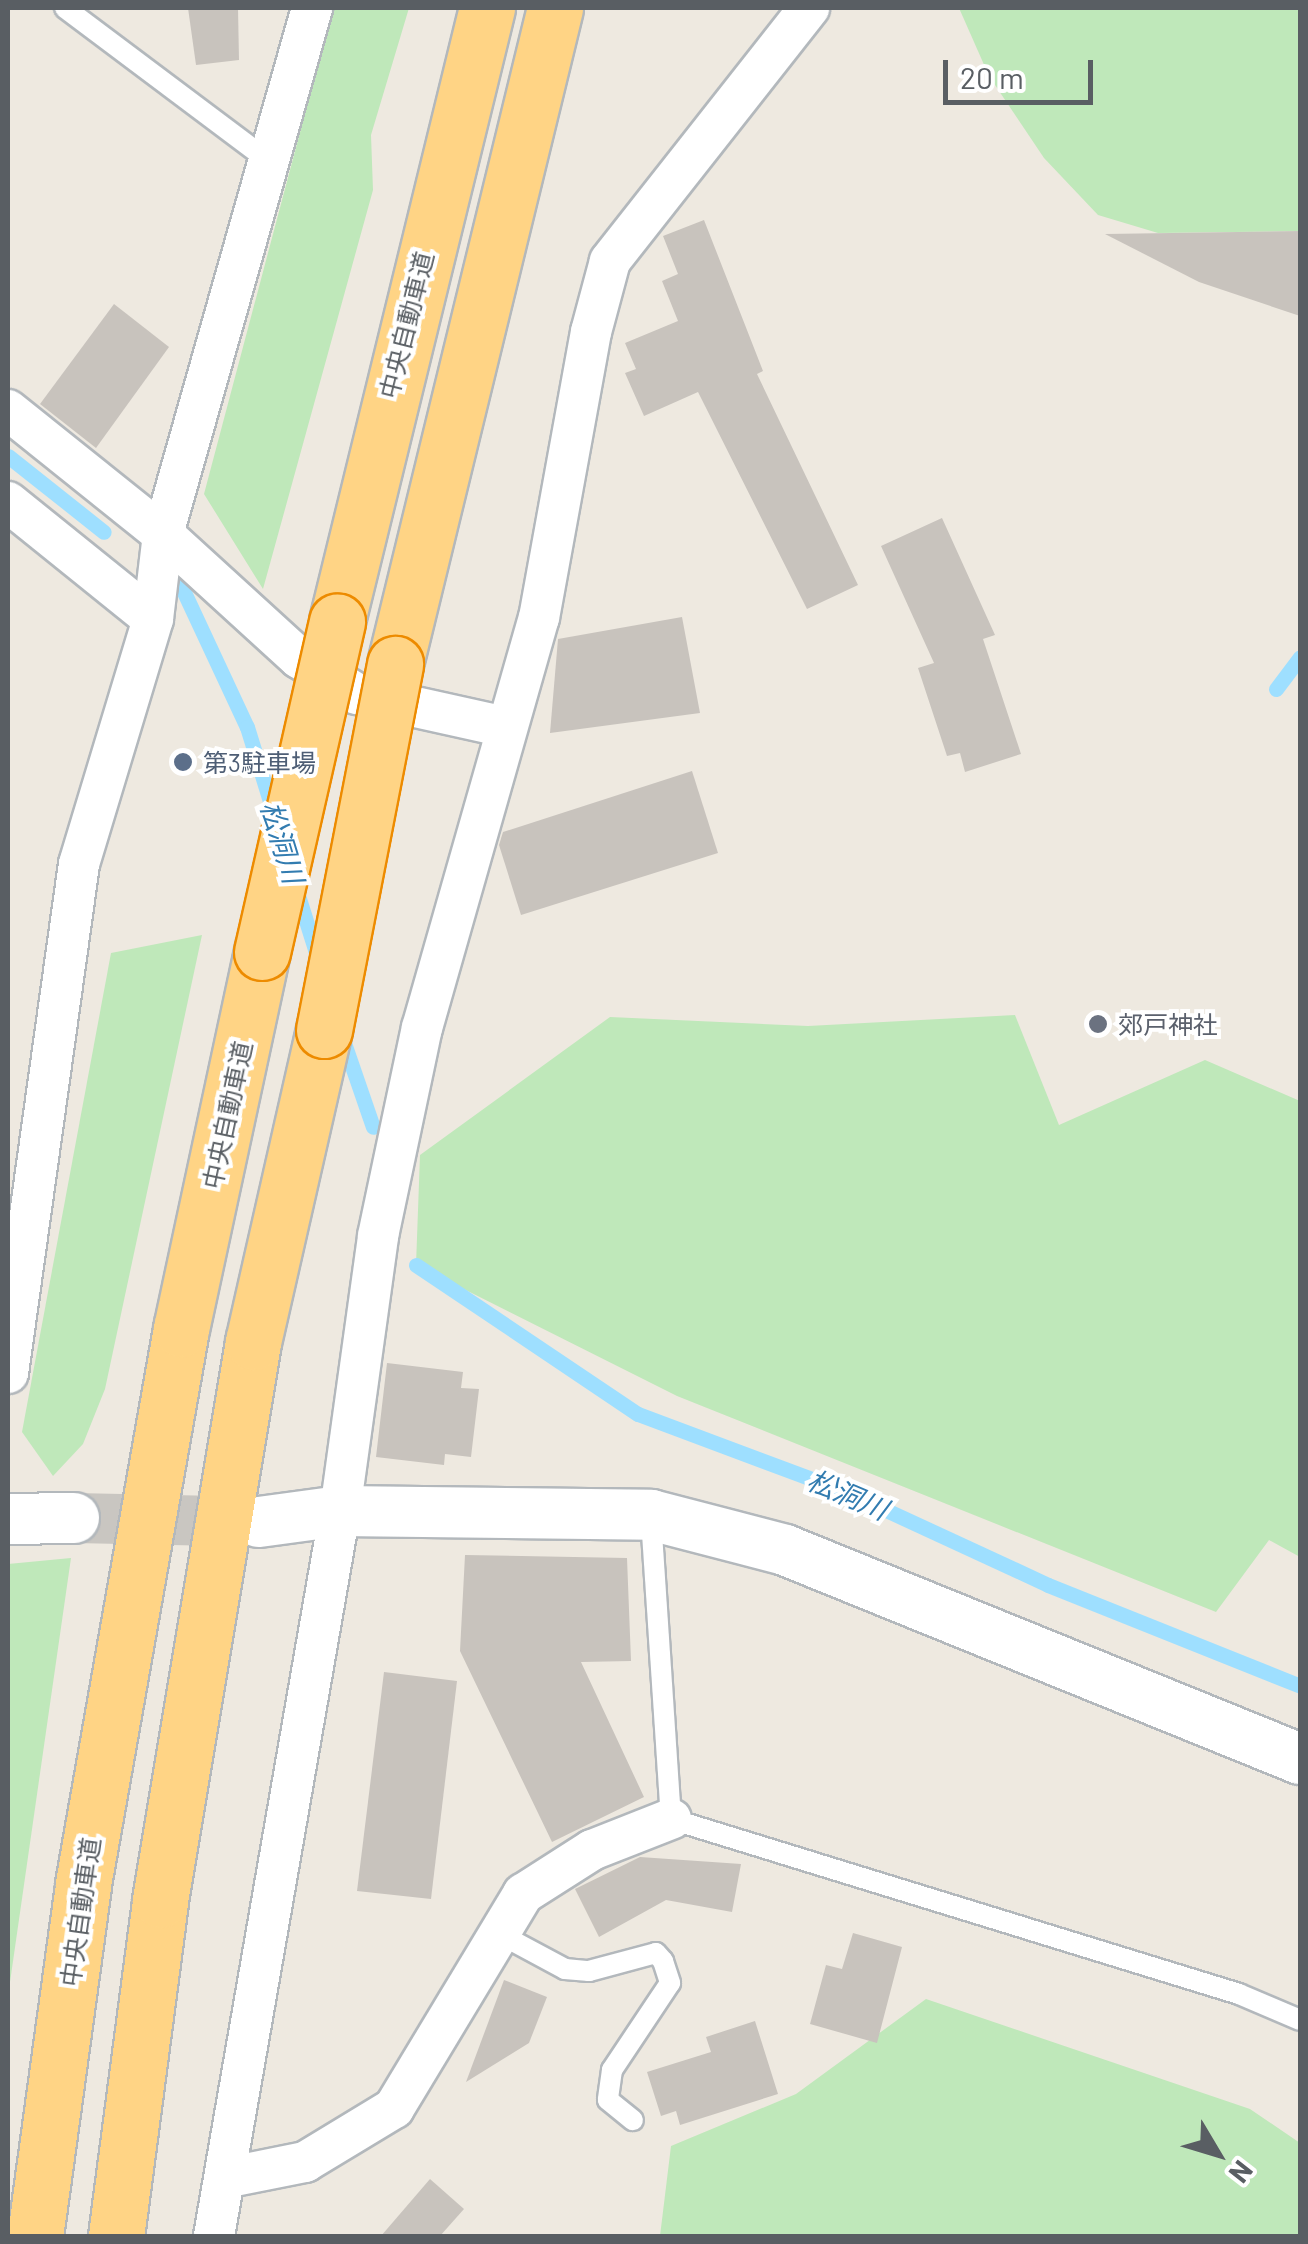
<!DOCTYPE html>
<meta charset="utf-8">
<style>
body{margin:0}
#map{position:relative;width:1308px;height:2244px;overflow:hidden;background:#eee9e0;font-family:Barlow,"Noto Sans JP",sans-serif}
div>[style]{position:absolute}
[style*='--x']{left:calc(var(--x)*1px);top:calc(var(--y)*1px);width:calc(var(--w)*1px);rotate:calc(var(--a)*1deg)}
.green>*{inset:0;background:#bfe8ba}
.stream>*{height:15px;margin:-7.5px;padding:0 7.5px;transform-origin:7.5px;border-radius:7.5px;background:#9edfff}
.building>*{inset:0;background:#c8c3bd}
.tertiary-tunnel>*{height:50px;margin-top:-25px;transform-origin:0;background:repeating-linear-gradient(90deg,#c9c6c1 0 50px,transparent 0 75px)}
.roads{filter:drop-shadow(2px 0 #b3b8bc) drop-shadow(-2px 0 #b3b8bc) drop-shadow(0 2px #b3b8bc) drop-shadow(0 -2px #b3b8bc)}
.service>*{height:20px;margin:-10px;padding:0 10px;transform-origin:10px;border-radius:10px;background:#fff}
.minor>*{height:40px;margin:-20px;padding:0 20px;transform-origin:20px;border-radius:20px;background:#fff}
.tertiary>*{height:50px;margin:-25px;padding:0 25px;transform-origin:25px;border-radius:25px;background:#fff}
.motorway>*{height:55px;margin:-27.5px;padding:0 27.5px;transform-origin:27.5px;border-radius:27.5px;background:#ffd485}
.bridges{filter:drop-shadow(2px 0 #ed8b00) drop-shadow(-2px 0 #ed8b00) drop-shadow(0 2px #ed8b00) drop-shadow(0 -2px #ed8b00)}
.motorway-bridge>*{height:55px;margin:-27.5px;padding:0 27.5px;transform-origin:27.5px;border-radius:27.5px;background:#ffd485}
.dots>*{width:28px;height:28px;translate:-50% -50%;box-sizing:border-box;border:5px solid #fff;border-radius:50%}
span{translate:-50% -50%;white-space:nowrap;text-align:center;line-height:1.15;-webkit-text-stroke:8px #fff;paint-order:stroke}
.street-label{font-size:25px;color:#595e63}
.service-label{font-size:25px;color:#4e5e75}
.left{translate:0 -50%;text-align:left}
.worship-label{font-size:25px;color:#5b616d}
.water-label{font-size:28px;color:#327cb0;font-style:italic}
.frame{position:absolute;inset:0;border:10px solid #595e63;pointer-events:none}
.north{position:absolute;left:1168px;top:2104px;width:100px;height:100px;-webkit-text-stroke:8px #fff;paint-order:stroke;rotate:128deg;font-size:28px;font-weight:700;line-height:40px;text-align:center;color:#595e63}
.north::after{content:'';display:block;margin:auto;width:35px;height:45px;background:#595e63;clip-path:polygon(50% 0,100% 100%,50% 72%,0 100%)}
.scale{position:absolute;left:943px;top:60px;width:150px;height:45px;box-sizing:border-box;border:5px solid #595e63;border-top:0;padding-left:12px;font-size:30px;line-height:35px;white-space:nowrap;color:#595e63;-webkit-text-stroke:8px #fff;paint-order:stroke}
</style>
<div id="map">
<div class="green">
<i style="clip-path:polygon(333px 8px,409px 8px,371px 135px,373px 190px,263px 589px,204px 494px)"></i>
<i style="clip-path:polygon(959px 8px,1300px 8px,1300px 231px,1158px 233px,1098px 215px,1044px 158px,989px 76px)"></i>
<i style="clip-path:polygon(202px 935px,105px 1389px,83px 1444px,53px 1476px,22px 1432px,111px 953px)"></i>
<i style="clip-path:polygon(1015px 1015px,1059px 1125px,1205px 1060px,1300px 1101px,1300px 1557px,1269px 1540px,1216px 1612px,677px 1396px,416px 1265px,420px 1155px,610px 1017px,808px 1026px)"></i>
<i style="clip-path:polygon(71px 1558px,8px 1996px,8px 1564px)"></i>
<i style="clip-path:polygon(926px 1999px,1250px 2109px,1300px 2143px,1300px 2236px,660px 2236px,671px 2146px,796px 2094px)"></i>
</div>
<div class="stream">
<i style="--x:8;--y:456;--w:122;--a:38.4"></i>
<i style="--x:161;--y:578;--w:25;--a:29"></i>
<i style="--x:183;--y:590;--w:151;--a:65"></i>
<i style="--x:247;--y:727;--w:91;--a:72.8"></i>
<i style="--x:1276;--y:689;--w:40;--a:-53"></i>
<i style="--x:296;--y:889;--w:77;--a:72.5"></i>
<i style="--x:342;--y:1037;--w:95;--a:71"></i>
<i style="--x:416;--y:1265;--w:267;--a:33.9"></i>
<i style="--x:638;--y:1414;--w:223;--a:20.5"></i>
<i style="--x:847;--y:1492;--w:221;--a:24.8"></i>
<i style="--x:1048;--y:1585;--w:271;--a:21.8"></i>
</div>
<div class="building">
<i style="clip-path:polygon(188px 8px,238px 8px,239px 60px,196px 65px)"></i>
<i style="clip-path:polygon(704px 220px,763px 371px,757px 374px,858px 585px,807px 609px,698px 392px,644px 416px,625px 373px,636px 369px,625px 343px,678px 321px,662px 281px,678px 274px,663px 236px)"></i>
<i style="clip-path:polygon(1300px 231px,1300px 316px,1199px 282px,1105px 234px)"></i>
<i style="clip-path:polygon(114px 304px,169px 347px,96px 448px,40px 404px)"></i>
<i style="clip-path:polygon(942px 518px,995px 635px,983px 639px,1021px 754px,965px 772px,960px 753px,947px 756px,918px 668px,934px 663px,881px 546px)"></i>
<i style="clip-path:polygon(682px 617px,700px 713px,550px 733px,558px 639px)"></i>
<i style="clip-path:polygon(692px 771px,718px 853px,521px 915px,499px 845px,503px 832px)"></i>
<i style="clip-path:polygon(387px 1363px,463px 1372px,461px 1388px,479px 1389px,471px 1457px,445px 1454px,444px 1465px,376px 1457px)"></i>
<i style="clip-path:polygon(465px 1555px,627px 1558px,631px 1661px,581px 1662px,644px 1797px,552px 1842px,460px 1651px)"></i>
<i style="clip-path:polygon(384px 1672px,457px 1681px,431px 1899px,357px 1891px)"></i>
<i style="clip-path:polygon(640px 1857px,741px 1864px,732px 1912px,666px 1900px,599px 1937px,575px 1889px)"></i>
<i style="clip-path:polygon(853px 1933px,902px 1947px,877px 2043px,810px 2024px,826px 1965px,842px 1969px)"></i>
<i style="clip-path:polygon(504px 1980px,547px 1997px,529px 2043px,466px 2082px)"></i>
<i style="clip-path:polygon(755px 2021px,778px 2094px,680px 2125px,676px 2111px,661px 2116px,647px 2072px,711px 2052px,706px 2037px)"></i>
<i style="clip-path:polygon(430px 2179px,464px 2209px,440px 2236px,381px 2236px)"></i>
</div>
<div class="tertiary-tunnel">
<i style="--x:74;--y:1518;--w:185;--a:1.2"></i>
</div>
<div class="roads">
<div class="service">
<i style="--x:65;--y:8;--w:255;--a:36.9"></i>
<i style="--x:651;--y:1518;--w:302;--a:86.2"></i>
<i style="--x:671;--y:1819;--w:594;--a:17.12"></i>
<i style="--x:1239;--y:1994;--w:66;--a:23.1"></i>
<i style="--x:496;--y:1932;--w:78;--a:28.2"></i>
<i style="--x:565;--y:1969;--w:24;--a:5"></i>
<i style="--x:589;--y:1971;--w:69;--a:-15"></i>
<i style="--x:656;--y:1953;--w:11;--a:49"></i>
<i style="--x:663;--y:1961;--w:23;--a:72"></i>
<i style="--x:670;--y:1983;--w:105;--a:123.7"></i>
<i style="--x:612;--y:2070;--w:30;--a:98"></i>
<i style="--x:608;--y:2100;--w:32;--a:39"></i>
</div>
<div class="minor">
<i style="--x:8;--y:410;--w:198;--a:38.7"></i>
<i style="--x:163;--y:534;--w:184;--a:42.4"></i>
<i style="--x:299;--y:658;--w:68;--a:31.8"></i>
<i style="--x:357;--y:694;--w:153;--a:12.5"></i>
<i style="--x:8;--y:502;--w:186;--a:38.9"></i>
<i style="--x:8;--y:1373;--w:514;--a:-82.06"></i>
<i style="--x:79;--y:864;--w:256;--a:-73.2"></i>
<i style="--x:153;--y:619;--w:86;--a:-83.3"></i>
<i style="--x:163;--y:534;--w:547;--a:-74.18"></i>
<i style="--x:225;--y:2178;--w:82;--a:-11.3"></i>
<i style="--x:305;--y:2162;--w:104;--a:-31.2"></i>
<i style="--x:394;--y:2108;--w:250;--a:-58.9"></i>
<i style="--x:523;--y:1894;--w:82;--a:-32.5"></i>
<i style="--x:592;--y:1850;--w:85;--a:-21.4"></i>
<i style="--x:214;--y:2236;--w:736;--a:-80.14"></i>
<i style="--x:340;--y:1511;--w:278;--a:-82.1"></i>
<i style="--x:378;--y:1236;--w:213;--a:-78.1"></i>
<i style="--x:422;--y:1028;--w:426;--a:-74.1"></i>
<i style="--x:539;--y:618;--w:291;--a:-79.7"></i>
<i style="--x:591;--y:332;--w:73;--a:-75"></i>
<i style="--x:610;--y:261;--w:322;--a:-51.8"></i>
</div>
<div class="tertiary">
<i style="--x:8;--y:1519;--w:66;--a:-0.9"></i>
<i style="--x:259;--y:1522;--w:82;--a:-7.7"></i>
<i style="--x:340;--y:1511;--w:311;--a:0.7"></i>
<i style="--x:651;--y:1515;--w:138;--a:14.6"></i>
<i style="--x:785;--y:1550;--w:556;--a:22.09"></i>
</div>
<div class="motorway">
<i style="--x:337;--y:621;--w:631;--a:-76.25"></i>
<i style="--x:395;--y:664;--w:675;--a:-76.29"></i>
<i style="--x:35;--y:2236;--w:355;--a:-82.2"></i>
<i style="--x:83;--y:1884;--w:564;--a:-79.99"></i>
<i style="--x:181;--y:1329;--w:386;--a:-77.9"></i>
<i style="--x:116;--y:2236;--w:339;--a:-82.5"></i>
<i style="--x:160;--y:1900;--w:566;--a:-80.54"></i>
<i style="--x:253;--y:1342;--w:320;--a:-77.2"></i>
</div>
</div>
<div class="bridges">
<div class="motorway-bridge">
<i style="--x:262;--y:952;--w:339;--a:-77.2"></i>
<i style="--x:324;--y:1030;--w:373;--a:-79"></i>
</div>
</div>
<div class="dots">
<i style="left:183px;top:762px;background:#5c6f8a"></i>
<i style="left:1098px;top:1024px;background:#6b7280"></i>
</div>
<div class="street-label">
<span style="left:406px;top:325px;rotate:-76deg">中央自動車道</span>
<span style="left:227px;top:1115px;rotate:-78deg">中央自動車道</span>
<span style="left:80px;top:1912px;rotate:-82deg">中央自動車道</span>
</div>
<div class="service-label">
<span class="left" style="left:203px;top:762px">第3駐車場</span>
</div>
<div class="worship-label">
<span class="left" style="left:1118px;top:1024px">郊戸神社</span>
</div>
<div class="water-label">
<span style="left:283px;top:842px;rotate:73deg">松洞川</span>
<span style="left:848px;top:1494px;rotate:23deg">松洞川</span>
</div>
<div class="frame"></div>
<div class="north">N</div>
<div class="scale">20 m</div>
</div>
